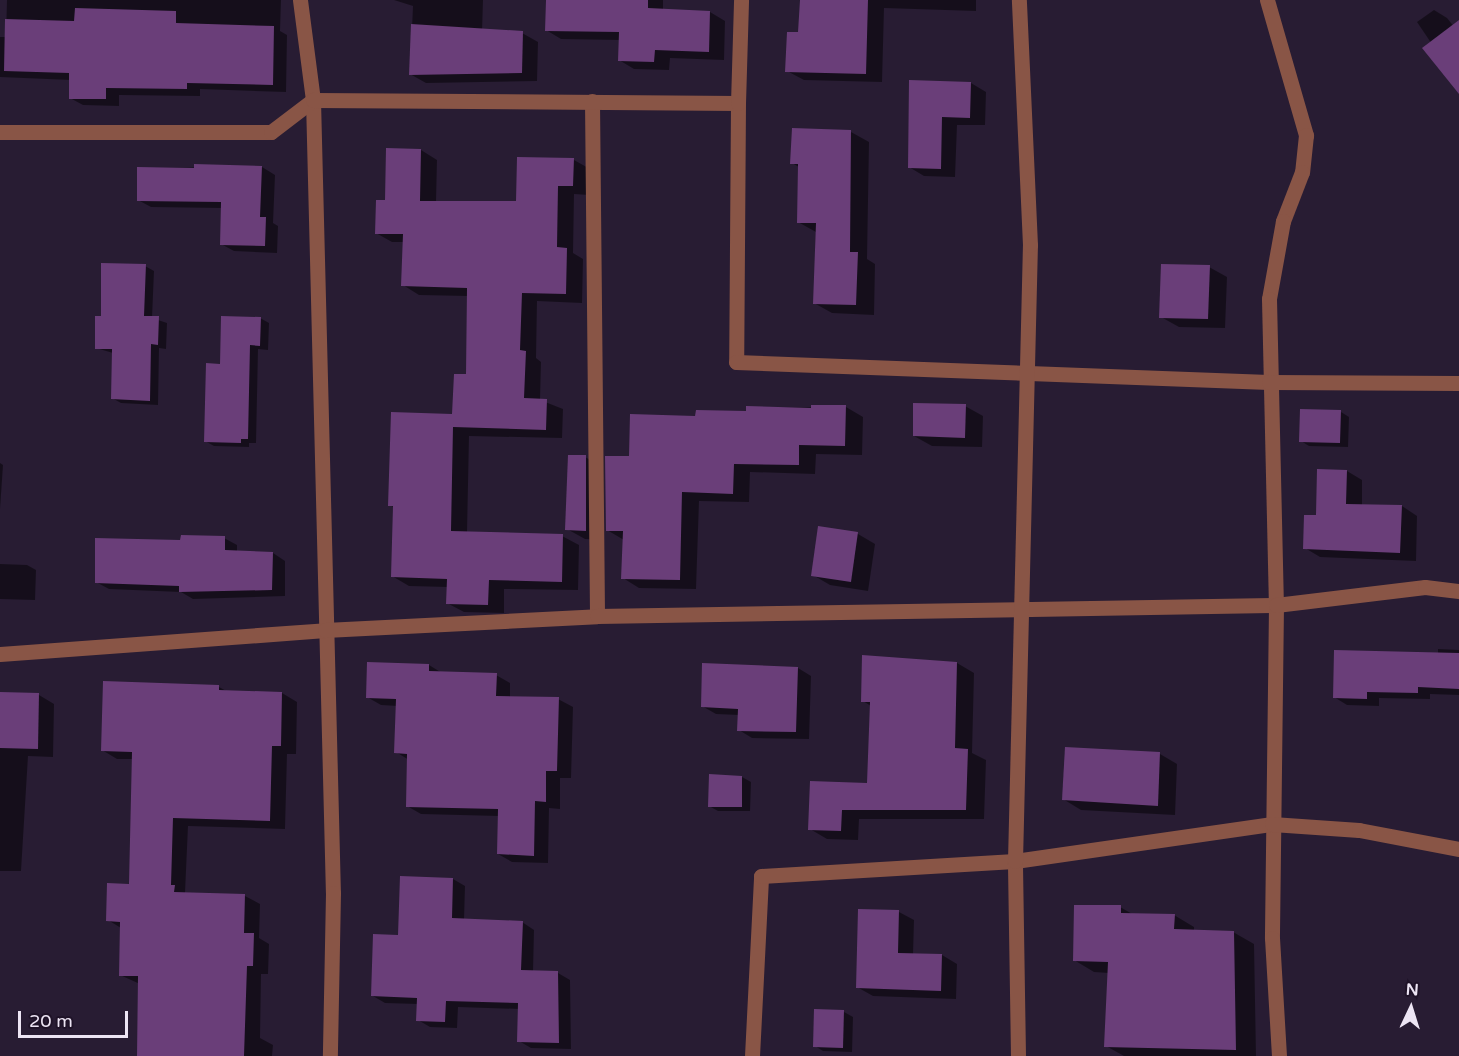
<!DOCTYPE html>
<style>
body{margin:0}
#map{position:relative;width:1459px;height:1056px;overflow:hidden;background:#281c33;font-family:"Varela Round",sans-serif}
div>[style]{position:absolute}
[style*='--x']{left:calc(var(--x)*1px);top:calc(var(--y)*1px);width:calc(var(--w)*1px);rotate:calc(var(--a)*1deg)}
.shadow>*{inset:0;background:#0007}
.building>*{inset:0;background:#6a3e79}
.minor>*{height:15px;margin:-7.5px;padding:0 7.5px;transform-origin:7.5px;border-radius:7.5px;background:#895546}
span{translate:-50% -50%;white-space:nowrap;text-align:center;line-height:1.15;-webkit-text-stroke:6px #1f1328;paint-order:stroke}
.north{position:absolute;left:1381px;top:978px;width:60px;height:60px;-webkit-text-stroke:4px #1f1328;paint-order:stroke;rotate:4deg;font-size:16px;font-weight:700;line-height:24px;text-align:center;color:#ede5f4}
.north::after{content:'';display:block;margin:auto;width:21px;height:27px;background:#ede5f4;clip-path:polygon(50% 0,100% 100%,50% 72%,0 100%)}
.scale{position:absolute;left:18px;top:1011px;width:110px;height:27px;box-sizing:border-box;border:3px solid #ede5f4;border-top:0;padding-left:8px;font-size:18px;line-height:21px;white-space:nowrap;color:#ede5f4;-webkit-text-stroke:4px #1f1328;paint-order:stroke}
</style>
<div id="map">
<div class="shadow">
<i style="clip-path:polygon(7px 0,281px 0,280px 31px,287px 35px,286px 92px,200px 89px,200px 96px,119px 95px,119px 106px,83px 105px,70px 98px,71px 80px,0 77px,0 37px,6px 37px)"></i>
<i style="clip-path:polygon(394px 0,483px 0,482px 32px,522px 33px,538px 42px,537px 81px,426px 83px,410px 74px,413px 6px)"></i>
<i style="clip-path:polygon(547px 0,663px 0,663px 11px,710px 12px,725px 21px,724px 60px,670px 58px,669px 70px,634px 69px,619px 60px,620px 40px,561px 39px,546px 30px)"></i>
<i style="clip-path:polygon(802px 0,976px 0,976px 11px,884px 8px,882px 82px,804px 80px,787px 71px,800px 34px)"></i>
<i style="clip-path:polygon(1434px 10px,1447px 18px,1459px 33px,1459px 84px,1417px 22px)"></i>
<i style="clip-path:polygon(911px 81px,971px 83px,986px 92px,985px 125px,957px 125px,955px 177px,924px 176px,909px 167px)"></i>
<i style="clip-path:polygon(851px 132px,869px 142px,867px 259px,875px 264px,874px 315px,832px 313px,814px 303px,816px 232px,798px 222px,799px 167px,792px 163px)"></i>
<i style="clip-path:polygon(421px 150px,437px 160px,436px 202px,518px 203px,574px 160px,590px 169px,589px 195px,574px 194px,573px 253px,583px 259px,582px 303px,537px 301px,536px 358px,541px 362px,540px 400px,563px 409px,562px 438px,469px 436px,467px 533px,562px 536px,579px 545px,578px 590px,504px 589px,504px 613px,464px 612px,447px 603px,448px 587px,409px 586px,392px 576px,394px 507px,389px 505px,454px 415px,467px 376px,468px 296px,419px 295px,403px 285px,404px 242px,392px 242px,376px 233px,387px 201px)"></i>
<i style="clip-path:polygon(262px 167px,275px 175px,273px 223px,278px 226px,277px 253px,234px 251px,221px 244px,222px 208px,151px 207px,138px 200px,139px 168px)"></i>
<i style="clip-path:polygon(145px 266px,154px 271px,152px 318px,167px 323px,166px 349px,159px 348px,158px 405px,121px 403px,112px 398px,113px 353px,96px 348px,102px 317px)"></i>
<i style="clip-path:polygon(1209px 267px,1227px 277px,1225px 328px,1179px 327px,1161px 317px)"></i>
<i style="clip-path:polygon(260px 318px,269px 323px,268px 350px,258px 349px,256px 443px,249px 443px,249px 447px,214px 446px,205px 441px,221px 365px)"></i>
<i style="clip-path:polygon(965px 406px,983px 416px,982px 447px,932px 446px,914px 436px)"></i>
<i style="clip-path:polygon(846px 407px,863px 417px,862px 455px,816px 454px,815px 474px,750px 472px,749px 502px,699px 501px,696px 589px,639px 588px,623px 578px,624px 540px,607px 530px,630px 458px,697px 417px,747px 413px,747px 408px)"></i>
<i style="clip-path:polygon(1341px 412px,1349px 417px,1348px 447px,1309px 446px,1301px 441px)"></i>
<i style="clip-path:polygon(585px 457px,603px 467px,604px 540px,585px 539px,567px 529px)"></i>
<i style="clip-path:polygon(0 463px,3px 465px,0 509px)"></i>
<i style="clip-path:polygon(1347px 471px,1362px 480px,1362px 506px,1402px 506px,1417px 516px,1416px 561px,1320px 557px,1305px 548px,1317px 516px)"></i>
<i style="clip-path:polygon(820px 528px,858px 534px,875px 544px,868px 591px,830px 585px,813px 575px)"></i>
<i style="clip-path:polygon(224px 538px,237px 545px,237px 552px,273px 553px,285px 561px,285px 596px,193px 599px,181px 592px,109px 589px,96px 582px,182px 542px)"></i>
<i style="clip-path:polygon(0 564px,27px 565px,36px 570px,35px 600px,0 599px)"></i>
<i style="clip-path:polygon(1438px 649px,1459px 650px,1459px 695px,1430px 694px,1430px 699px,1379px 698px,1379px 706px,1347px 705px,1334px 697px,1438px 654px)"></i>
<i style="clip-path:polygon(957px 663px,974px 673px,972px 753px,986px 760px,984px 819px,859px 819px,858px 840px,827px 839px,810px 829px,869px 784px,871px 706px,863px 701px)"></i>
<i style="clip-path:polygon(429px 665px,442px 673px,496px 675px,510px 683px,510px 698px,558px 699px,573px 707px,571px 778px,560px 778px,560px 809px,549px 808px,548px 863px,512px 862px,498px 854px,499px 816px,421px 814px,407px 806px,409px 760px,396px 752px,398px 706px,381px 705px,367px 697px)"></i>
<i style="clip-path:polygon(798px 668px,811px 676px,809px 739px,752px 738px,739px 730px,739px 715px,716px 714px,702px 706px)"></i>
<i style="clip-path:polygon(219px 687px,228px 692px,282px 693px,297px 702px,296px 754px,287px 754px,285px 829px,188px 826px,185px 893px,245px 896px,260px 904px,259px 938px,269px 944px,268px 974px,261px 974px,260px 1038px,273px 1045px,272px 1056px,138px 1056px,140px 984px,120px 975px,121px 928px,108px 920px,131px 885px,134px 759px,117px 759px,102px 750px)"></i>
<i style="clip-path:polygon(0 695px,39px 695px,54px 704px,53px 757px,28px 756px,21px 871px,0 871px)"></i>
<i style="clip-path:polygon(1160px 754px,1177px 764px,1175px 815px,1081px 810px,1063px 799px)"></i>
<i style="clip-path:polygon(710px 776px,742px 777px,751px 782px,750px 811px,718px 811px,709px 806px)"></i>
<i style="clip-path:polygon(453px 879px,465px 886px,464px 920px,522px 922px,534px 930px,533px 972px,558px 973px,570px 980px,571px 1049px,531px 1048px,519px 1041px,520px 1009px,458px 1007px,457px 1028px,430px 1027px,418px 1020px,418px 1004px,385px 1003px,373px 996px,400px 937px)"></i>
<i style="clip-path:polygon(1120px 907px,1134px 915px,1174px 915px,1194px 927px,1194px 931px,1233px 932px,1254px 944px,1256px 1056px,1124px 1056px,1106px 1046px,1109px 973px,1094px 972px,1074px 960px)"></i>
<i style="clip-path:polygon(899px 912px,914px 920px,913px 955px,942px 955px,957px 964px,956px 999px,873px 996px,857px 987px)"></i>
<i style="clip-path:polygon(816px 1011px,844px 1012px,853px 1017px,852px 1052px,823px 1051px,815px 1046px)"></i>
</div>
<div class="building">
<i style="clip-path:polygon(546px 0,648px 0,648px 8px,710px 11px,709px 52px,655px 50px,654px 62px,618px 61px,619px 32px,545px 31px)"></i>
<i style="clip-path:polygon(800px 0,868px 0,866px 74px,785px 72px,787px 32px,798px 32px)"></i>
<i style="clip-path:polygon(75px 8px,176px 11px,176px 23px,274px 26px,273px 85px,187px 83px,187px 89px,106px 88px,106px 99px,69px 99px,69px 73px,4px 71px,5px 19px,74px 21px)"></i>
<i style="clip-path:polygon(1459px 20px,1459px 94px,1422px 48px)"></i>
<i style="clip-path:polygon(411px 24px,523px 31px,522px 73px,409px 75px)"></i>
<i style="clip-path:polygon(909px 80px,971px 82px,970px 118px,942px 117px,941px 169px,908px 168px)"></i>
<i style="clip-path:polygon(792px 128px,851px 130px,850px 252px,858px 252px,856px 305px,813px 304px,816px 223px,797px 223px,798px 164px,790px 164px)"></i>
<i style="clip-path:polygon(386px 148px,421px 149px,420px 201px,516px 201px,517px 157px,574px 158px,573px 186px,558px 186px,557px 247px,567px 248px,566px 294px,522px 293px,520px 350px,526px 351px,524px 398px,547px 399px,546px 430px,453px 427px,451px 531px,563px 534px,562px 582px,489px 580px,488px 605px,446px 604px,447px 579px,391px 577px,393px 506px,388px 506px,391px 412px,452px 414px,454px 374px,466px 374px,467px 288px,401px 286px,403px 234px,375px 234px,376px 200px,385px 200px)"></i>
<i style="clip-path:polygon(194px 164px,262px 166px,260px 217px,266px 217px,265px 246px,220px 245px,221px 202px,137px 201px,137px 167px,194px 168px)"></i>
<i style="clip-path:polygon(101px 263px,146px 264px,144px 316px,159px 316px,158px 345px,151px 344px,150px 401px,111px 399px,112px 349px,95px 349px,95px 316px,101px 316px)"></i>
<i style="clip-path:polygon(1161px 264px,1210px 265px,1208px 319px,1159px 318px)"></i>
<i style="clip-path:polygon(221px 316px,261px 317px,260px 346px,250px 345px,248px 439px,241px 439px,241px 443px,204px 442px,206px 363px,220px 364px)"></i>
<i style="clip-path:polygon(913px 403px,966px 404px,965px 438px,913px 436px)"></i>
<i style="clip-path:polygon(811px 405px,846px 405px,845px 446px,799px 445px,799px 465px,734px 464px,733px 494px,682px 492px,680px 580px,621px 579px,623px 531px,606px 531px,605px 456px,629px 456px,630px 414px,695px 416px,696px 410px,746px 411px,746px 406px,811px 408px)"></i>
<i style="clip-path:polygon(1300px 409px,1341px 410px,1340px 443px,1299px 442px)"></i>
<i style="clip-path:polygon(568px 455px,586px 455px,586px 531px,565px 530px)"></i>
<i style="clip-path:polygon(1317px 469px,1347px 470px,1346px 504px,1402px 505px,1400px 553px,1303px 549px,1304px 515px,1316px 515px)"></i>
<i style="clip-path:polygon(818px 526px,858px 532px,851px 582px,811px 576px)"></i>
<i style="clip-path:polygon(181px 535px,225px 536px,225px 550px,273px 552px,272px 590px,179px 592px,179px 586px,95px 583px,95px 538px,180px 540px)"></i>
<i style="clip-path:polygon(1334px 650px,1459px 653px,1459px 689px,1418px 687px,1418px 693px,1367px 692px,1367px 699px,1333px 698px)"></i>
<i style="clip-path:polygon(862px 655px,957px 662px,955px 748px,968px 749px,966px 810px,842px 810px,841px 831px,808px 830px,810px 781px,867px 783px,870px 702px,861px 702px)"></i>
<i style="clip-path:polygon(367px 662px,429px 664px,429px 671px,497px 673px,496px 696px,559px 697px,557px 771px,546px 771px,546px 802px,535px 801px,534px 856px,497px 854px,498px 809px,406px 807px,407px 754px,394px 753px,396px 699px,366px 698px)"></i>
<i style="clip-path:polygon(702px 663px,798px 667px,796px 732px,737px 731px,738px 709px,701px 707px)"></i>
<i style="clip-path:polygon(103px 681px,219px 685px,219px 690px,282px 692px,281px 746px,272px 746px,270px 821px,173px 818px,171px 885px,175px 885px,174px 892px,245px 894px,244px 933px,254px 933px,253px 966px,247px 966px,244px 1056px,137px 1056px,138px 976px,119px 976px,120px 922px,106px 921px,107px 883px,129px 884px,132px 752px,101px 751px)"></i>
<i style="clip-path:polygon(0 692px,39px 693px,38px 749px,0 748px)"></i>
<i style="clip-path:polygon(1065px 747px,1160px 752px,1158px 806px,1062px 800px)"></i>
<i style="clip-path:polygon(709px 774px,742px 776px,742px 807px,708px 807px)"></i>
<i style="clip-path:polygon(400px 876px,453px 878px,452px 918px,523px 921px,521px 970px,558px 971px,559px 1043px,517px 1042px,518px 1003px,446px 1001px,445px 1022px,416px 1021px,417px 998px,371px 996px,373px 934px,398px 935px)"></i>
<i style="clip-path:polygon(1074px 905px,1121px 905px,1121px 913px,1175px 914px,1174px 929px,1234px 931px,1236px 1050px,1104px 1047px,1108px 962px,1073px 961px)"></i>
<i style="clip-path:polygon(858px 909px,899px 910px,898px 953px,942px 954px,941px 991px,856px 988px)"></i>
<i style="clip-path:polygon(814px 1009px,844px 1010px,843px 1048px,813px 1047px)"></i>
</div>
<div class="minor">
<i style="--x:300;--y:0;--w:101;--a:82.6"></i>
<i style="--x:313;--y:100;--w:793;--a:88.56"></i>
<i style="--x:333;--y:893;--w:163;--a:91.1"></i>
<i style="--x:1267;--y:0;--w:141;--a:73.9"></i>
<i style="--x:1306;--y:135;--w:37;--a:96"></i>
<i style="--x:1302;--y:172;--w:53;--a:111.2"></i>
<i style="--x:1283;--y:221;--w:79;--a:100.2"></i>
<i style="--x:1269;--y:299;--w:306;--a:88.7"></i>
<i style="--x:1276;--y:605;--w:333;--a:90.7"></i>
<i style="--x:1272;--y:938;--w:118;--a:86.6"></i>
<i style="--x:592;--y:101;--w:515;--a:89.44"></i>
<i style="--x:738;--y:103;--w:259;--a:90.4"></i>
<i style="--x:736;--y:362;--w:533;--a:2.15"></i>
<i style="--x:1269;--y:382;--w:190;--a:0.3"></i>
<i style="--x:0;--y:132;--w:271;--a:0"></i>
<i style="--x:271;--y:132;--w:53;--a:-37.3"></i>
<i style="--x:313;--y:100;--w:425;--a:0.4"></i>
<i style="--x:738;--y:103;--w:103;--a:-88.3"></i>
<i style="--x:0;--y:654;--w:326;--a:-4.2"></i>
<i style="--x:325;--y:630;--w:272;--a:-2.9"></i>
<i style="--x:597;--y:616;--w:679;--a:-0.93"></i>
<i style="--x:1276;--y:605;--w:150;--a:-6.9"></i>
<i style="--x:1425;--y:587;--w:34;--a:7"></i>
<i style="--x:752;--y:1056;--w:180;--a:-87.1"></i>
<i style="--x:761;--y:876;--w:254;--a:-3.4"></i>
<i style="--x:1015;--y:861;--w:260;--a:-8.2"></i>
<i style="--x:1272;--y:824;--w:87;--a:3.9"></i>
<i style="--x:1359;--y:830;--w:102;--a:10.8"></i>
<i style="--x:1018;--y:1056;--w:195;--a:-90.9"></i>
<i style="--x:1015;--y:861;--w:616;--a:-88.61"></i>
<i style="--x:1030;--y:245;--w:245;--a:-92.6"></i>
</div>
<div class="north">N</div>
<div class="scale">20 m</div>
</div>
